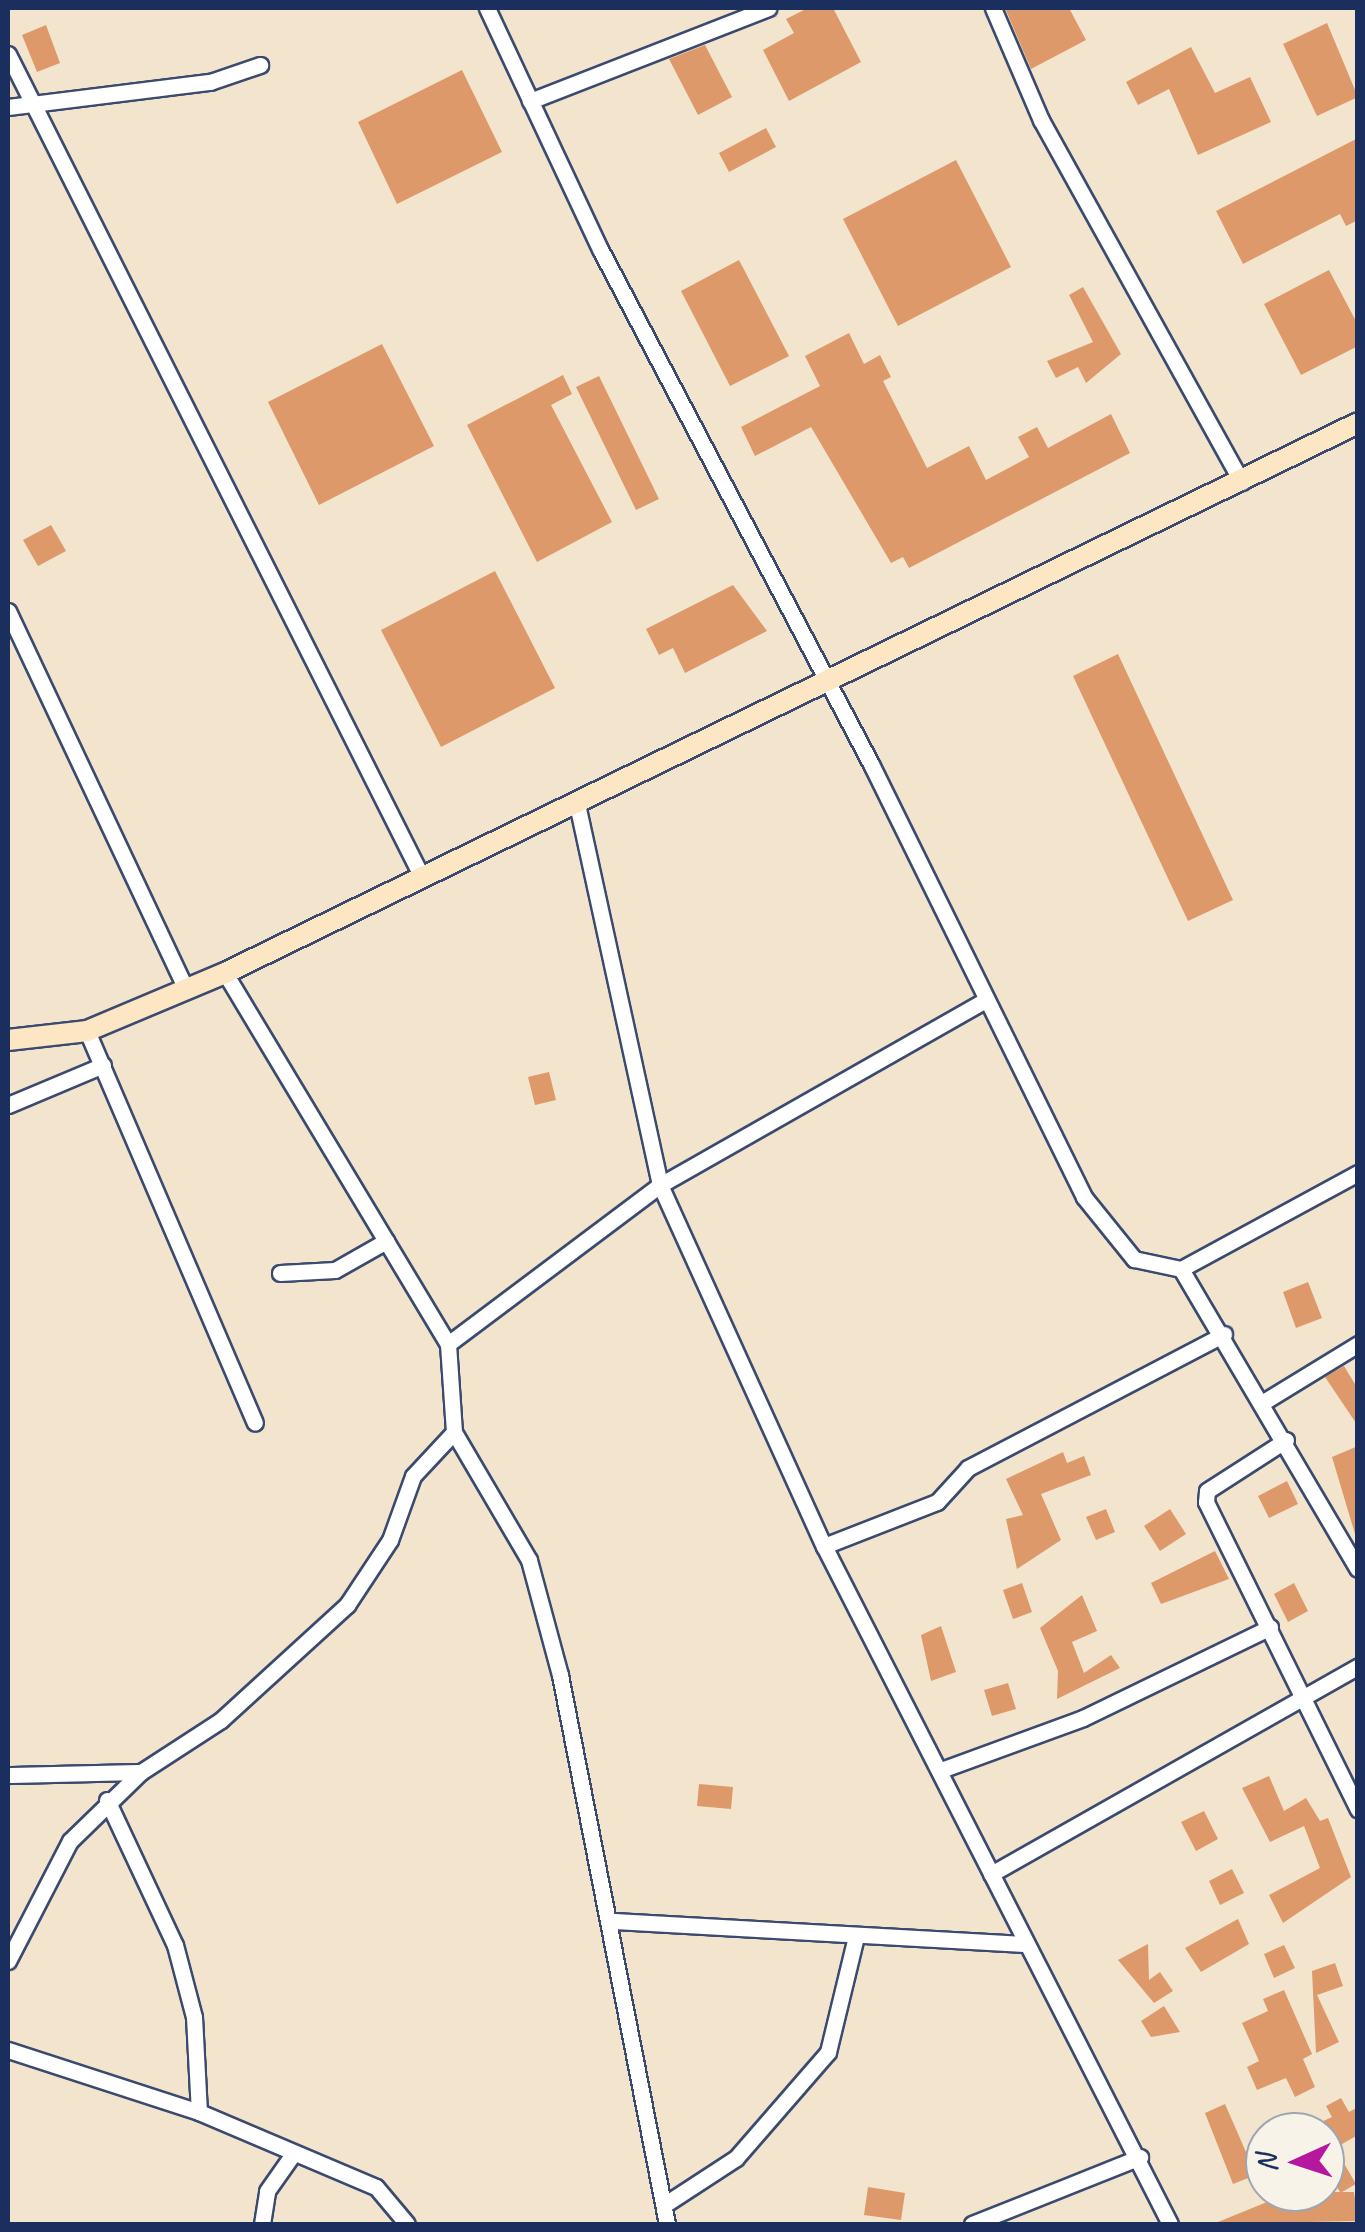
<!DOCTYPE html>
<style>
body{margin:0}
#map{position:relative;width:1365px;height:2232px;overflow:hidden;background:#f3e5cd;font-family:Caveat,sans-serif}
div>[style]{position:absolute}
[style*='--x']{left:calc(var(--x)*1px);top:calc(var(--y)*1px);width:calc(var(--w)*1px);rotate:calc(var(--a)*1deg)}
.building>*{inset:0;background:#dd996a}
.roads{filter:drop-shadow(2px 0 #3b4a6f) drop-shadow(-2px 0 #3b4a6f) drop-shadow(0 2px #3b4a6f) drop-shadow(0 -2px #3b4a6f)}
.street>*{height:15px;margin:-7.5px;padding:0 7.5px;transform-origin:7.5px;border-radius:7.5px;background:#fff}
.secondary>*{height:20px;margin:-10px;padding:0 10px;transform-origin:10px;border-radius:10px;background:#fce6c4}
span{translate:-50% -50%;white-space:nowrap;text-align:center;line-height:1.15;-webkit-text-stroke:8px #f7f3e8;paint-order:stroke}
.frame{position:absolute;inset:0;border:10px solid #1b2f5e;pointer-events:none}
.north{position:absolute;left:1245px;top:2112px;width:100px;height:100px;box-sizing:border-box;background:#f7f3e8;border:2px solid #9fa5b1;border-radius:50%;rotate:267deg;font-size:28px;font-weight:700;line-height:40px;text-align:center;color:#1b2f5e}
.north::after{content:'';display:block;margin:auto;width:35px;height:45px;background:#b5179e;clip-path:polygon(50% 0,100% 100%,50% 72%,0 100%)}
</style>
<div id="map">
<div class="building">
<i style="clip-path:polygon(808px 8px,833px 8px,861px 62px,789px 101px,763px 50px,794px 33px,786px 19px)"></i>
<i style="clip-path:polygon(1005px 8px,1069px 8px,1086px 40px,1031px 69px)"></i>
<i style="clip-path:polygon(1327px 23px,1358px 97px,1317px 116px,1283px 44px)"></i>
<i style="clip-path:polygon(46px 25px,60px 63px,37px 72px,22px 35px)"></i>
<i style="clip-path:polygon(705px 45px,732px 97px,698px 115px,669px 59px)"></i>
<i style="clip-path:polygon(1191px 47px,1215px 93px,1250px 77px,1271px 122px,1198px 155px,1169px 89px,1138px 105px,1126px 82px)"></i>
<i style="clip-path:polygon(462px 70px,502px 152px,397px 204px,358px 122px)"></i>
<i style="clip-path:polygon(766px 128px,776px 147px,729px 172px,719px 153px)"></i>
<i style="clip-path:polygon(1358px 138px,1358px 220px,1346px 226px,1340px 214px,1243px 264px,1216px 211px)"></i>
<i style="clip-path:polygon(956px 160px,1011px 267px,898px 326px,843px 219px)"></i>
<i style="clip-path:polygon(739px 260px,789px 356px,730px 386px,681px 291px)"></i>
<i style="clip-path:polygon(1329px 270px,1358px 325px,1358px 346px,1301px 375px,1264px 304px)"></i>
<i style="clip-path:polygon(1083px 287px,1121px 354px,1086px 383px,1078px 367px,1056px 378px,1047px 361px,1093px 342px,1069px 295px)"></i>
<i style="clip-path:polygon(849px 333px,864px 364px,880px 355px,891px 377px,883px 381px,927px 468px,969px 446px,986px 480px,1029px 457px,1018px 437px,1037px 427px,1048px 448px,1111px 414px,1130px 453px,909px 568px,903px 557px,891px 563px,811px 427px,755px 456px,741px 427px,820px 386px,805px 356px)"></i>
<i style="clip-path:polygon(382px 344px,434px 446px,319px 505px,268px 402px)"></i>
<i style="clip-path:polygon(563px 375px,572px 394px,551px 405px,612px 522px,537px 562px,467px 425px)"></i>
<i style="clip-path:polygon(599px 376px,659px 499px,636px 510px,576px 387px)"></i>
<i style="clip-path:polygon(51px 525px,66px 551px,38px 566px,23px 540px)"></i>
<i style="clip-path:polygon(495px 571px,555px 688px,441px 747px,381px 630px)"></i>
<i style="clip-path:polygon(733px 585px,767px 631px,685px 673px,673px 648px,659px 655px,646px 629px)"></i>
<i style="clip-path:polygon(1118px 654px,1233px 900px,1188px 921px,1073px 676px)"></i>
<i style="clip-path:polygon(549px 1072px,556px 1100px,535px 1105px,528px 1077px)"></i>
<i style="clip-path:polygon(1308px 1282px,1322px 1318px,1296px 1328px,1283px 1292px)"></i>
<i style="clip-path:polygon(1344px 1366px,1358px 1389px,1358px 1426px,1325px 1377px)"></i>
<i style="clip-path:polygon(1358px 1446px,1358px 1534px,1355px 1534px,1332px 1457px)"></i>
<i style="clip-path:polygon(1063px 1452px,1067px 1463px,1084px 1456px,1091px 1475px,1041px 1494px,1061px 1540px,1017px 1569px,1006px 1519px,1023px 1515px,1006px 1479px)"></i>
<i style="clip-path:polygon(1287px 1481px,1298px 1504px,1269px 1518px,1258px 1496px)"></i>
<i style="clip-path:polygon(1106px 1509px,1115px 1532px,1096px 1540px,1086px 1517px)"></i>
<i style="clip-path:polygon(1170px 1509px,1186px 1534px,1160px 1551px,1144px 1526px)"></i>
<i style="clip-path:polygon(1215px 1551px,1229px 1579px,1161px 1604px,1151px 1583px)"></i>
<i style="clip-path:polygon(1022px 1583px,1032px 1612px,1013px 1619px,1003px 1590px)"></i>
<i style="clip-path:polygon(1294px 1583px,1308px 1611px,1288px 1622px,1274px 1594px)"></i>
<i style="clip-path:polygon(1082px 1595px,1097px 1631px,1072px 1642px,1084px 1673px,1111px 1655px,1120px 1668px,1057px 1699px,1058px 1671px,1040px 1628px)"></i>
<i style="clip-path:polygon(941px 1626px,956px 1672px,931px 1681px,921px 1635px)"></i>
<i style="clip-path:polygon(1008px 1683px,1016px 1709px,992px 1716px,984px 1690px)"></i>
<i style="clip-path:polygon(1269px 1776px,1284px 1811px,1306px 1798px,1320px 1821px,1328px 1818px,1351px 1877px,1283px 1923px,1269px 1895px,1320px 1868px,1304px 1826px,1270px 1842px,1242px 1788px)"></i>
<i style="clip-path:polygon(699px 1784px,733px 1787px,731px 1809px,697px 1806px)"></i>
<i style="clip-path:polygon(1204px 1811px,1218px 1839px,1196px 1851px,1181px 1822px)"></i>
<i style="clip-path:polygon(1232px 1869px,1244px 1893px,1220px 1905px,1209px 1881px)"></i>
<i style="clip-path:polygon(1238px 1919px,1249px 1944px,1201px 1972px,1185px 1948px)"></i>
<i style="clip-path:polygon(1148px 1944px,1149px 1980px,1160px 1972px,1173px 1991px,1154px 2003px,1118px 1960px)"></i>
<i style="clip-path:polygon(1284px 1945px,1295px 1968px,1274px 1978px,1264px 1954px)"></i>
<i style="clip-path:polygon(1335px 1963px,1343px 1986px,1317px 1995px,1339px 2042px,1316px 2053px,1312px 1971px)"></i>
<i style="clip-path:polygon(1284px 1990px,1312px 2054px,1303px 2059px,1315px 2087px,1295px 2097px,1286px 2078px,1257px 2090px,1247px 2067px,1259px 2061px,1242px 2023px,1268px 2011px,1263px 1999px)"></i>
<i style="clip-path:polygon(1164px 2006px,1180px 2032px,1151px 2037px,1141px 2021px)"></i>
<i style="clip-path:polygon(1341px 2098px,1349px 2112px,1358px 2107px,1358px 2135px,1335px 2148px,1356px 2184px,1342px 2192px,1354px 2192px,1358px 2221px,1213px 2224px,1292px 2192px,1340px 2192px,1325px 2167px,1325px 2132px,1299px 2132px,1332px 2117px,1326px 2106px)"></i>
<i style="clip-path:polygon(1225px 2104px,1256px 2175px,1233px 2184px,1205px 2113px)"></i>
<i style="clip-path:polygon(868px 2187px,905px 2193px,901px 2220px,864px 2215px)"></i>
</div>
<div class="roads">
<div class="street">
<i style="--x:487;--y:8;--w:266;--a:64.9"></i>
<i style="--x:600;--y:249;--w:584;--a:62.25"></i>
<i style="--x:872;--y:766;--w:480;--a:63.8"></i>
<i style="--x:1084;--y:1197;--w:80;--a:51.1"></i>
<i style="--x:1134;--y:1259;--w:48;--a:12"></i>
<i style="--x:1181;--y:1269;--w:348;--a:59.5"></i>
<i style="--x:993;--y:8;--w:122;--a:66.8"></i>
<i style="--x:1041;--y:120;--w:414;--a:61"></i>
<i style="--x:8;--y:54;--w:923;--a:63.3"></i>
<i style="--x:530;--y:101;--w:256;--a:-21.3"></i>
<i style="--x:8;--y:107;--w:204;--a:-7.1"></i>
<i style="--x:210;--y:82;--w:53;--a:-18.8"></i>
<i style="--x:8;--y:611;--w:419;--a:64.8"></i>
<i style="--x:577;--y:804;--w:390;--a:77.7"></i>
<i style="--x:660;--y:1185;--w:397;--a:65.6"></i>
<i style="--x:824;--y:1546;--w:761;--a:62.96"></i>
<i style="--x:225;--y:973;--w:433;--a:59"></i>
<i style="--x:87;--y:1031;--w:426;--a:66.8"></i>
<i style="--x:8;--y:1105;--w:103;--a:-22.8"></i>
<i style="--x:1181;--y:1269;--w:201;--a:-28.5"></i>
<i style="--x:280;--y:1273;--w:55;--a:-3.1"></i>
<i style="--x:335;--y:1270;--w:59;--a:-29.6"></i>
<i style="--x:1265;--y:1401;--w:109;--a:-31.5"></i>
<i style="--x:1286;--y:1440;--w:94;--a:147.2"></i>
<i style="--x:1207;--y:1491;--w:11;--a:95"></i>
<i style="--x:1206;--y:1502;--w:343;--a:63.7"></i>
<i style="--x:824;--y:1546;--w:121;--a:-21.3"></i>
<i style="--x:937;--y:1502;--w:46;--a:-47.6"></i>
<i style="--x:968;--y:1468;--w:289;--a:-27.6"></i>
<i style="--x:941;--y:1770;--w:151;--a:-20.1"></i>
<i style="--x:1083;--y:1718;--w:208;--a:-25.9"></i>
<i style="--x:8;--y:1775;--w:133;--a:-1.3"></i>
<i style="--x:107;--y:1800;--w:160;--a:64.9"></i>
<i style="--x:175;--y:1945;--w:74;--a:75.2"></i>
<i style="--x:194;--y:2017;--w:95;--a:87"></i>
<i style="--x:991;--y:1874;--w:422;--a:-29.5"></i>
<i style="--x:613;--y:1921;--w:413;--a:3.2"></i>
<i style="--x:8;--y:1961;--w:135;--a:-62.7"></i>
<i style="--x:70;--y:1841;--w:99;--a:-44.2"></i>
<i style="--x:141;--y:1772;--w:95;--a:-33"></i>
<i style="--x:221;--y:1720;--w:171;--a:-42.4"></i>
<i style="--x:347;--y:1605;--w:78;--a:-56.5"></i>
<i style="--x:390;--y:1540;--w:68;--a:-70.2"></i>
<i style="--x:413;--y:1476;--w:60;--a:-47"></i>
<i style="--x:8;--y:2050;--w:201;--a:18"></i>
<i style="--x:199;--y:2112;--w:192;--a:23"></i>
<i style="--x:376;--y:2187;--w:48;--a:50"></i>
<i style="--x:667;--y:2203;--w:82;--a:-33.1"></i>
<i style="--x:736;--y:2158;--w:140;--a:-49"></i>
<i style="--x:828;--y:2052;--w:115;--a:-76.4"></i>
<i style="--x:262;--y:2224;--w:33;--a:-81"></i>
<i style="--x:267;--y:2191;--w:42;--a:-54.8"></i>
<i style="--x:667;--y:2224;--w:559;--a:-101.03"></i>
<i style="--x:560;--y:1675;--w:119;--a:-105.1"></i>
<i style="--x:529;--y:1560;--w:148;--a:-120.4"></i>
<i style="--x:454;--y:1432;--w:88;--a:-93.9"></i>
<i style="--x:448;--y:1344;--w:265;--a:-36.9"></i>
<i style="--x:660;--y:1185;--w:375;--a:-29.6"></i>
<i style="--x:972;--y:2224;--w:181;--a:-21.7"></i>
</div>
<div class="secondary">
<i style="--x:8;--y:1040;--w:80;--a:-6.5"></i>
<i style="--x:87;--y:1031;--w:150;--a:-22.8"></i>
<i style="--x:225;--y:973;--w:1259;--a:-25.89"></i>
</div>
</div>
<div class="frame"></div>
<div class="north">N</div>
</div>
